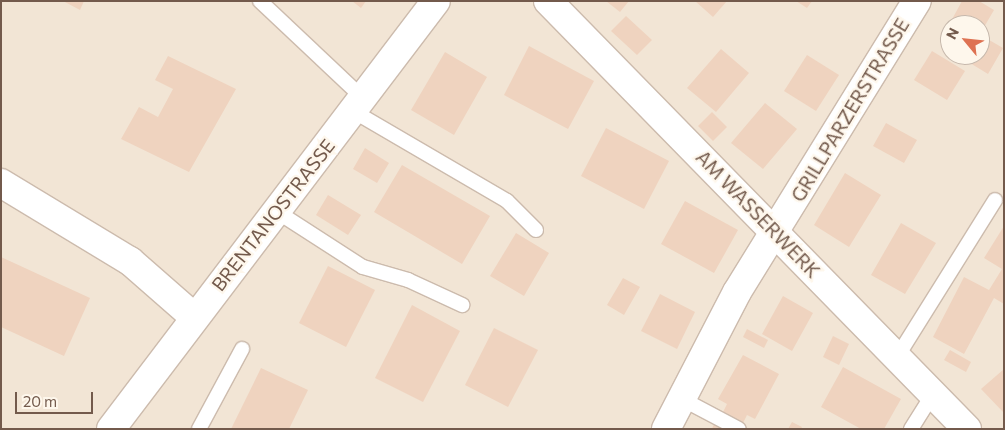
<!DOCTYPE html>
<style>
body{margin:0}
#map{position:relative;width:1005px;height:430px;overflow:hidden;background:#fbf3e6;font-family:Commissioner,sans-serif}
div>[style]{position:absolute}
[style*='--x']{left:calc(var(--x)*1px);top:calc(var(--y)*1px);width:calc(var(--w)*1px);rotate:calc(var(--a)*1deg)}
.residential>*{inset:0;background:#f2e5d5}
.building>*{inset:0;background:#efd3bf}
.roads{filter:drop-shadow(1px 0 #ccbbad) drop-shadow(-1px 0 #ccbbad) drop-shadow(0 1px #ccbbad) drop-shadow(0 -1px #ccbbad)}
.lane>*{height:14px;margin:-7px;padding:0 7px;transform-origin:7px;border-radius:7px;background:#fff}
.street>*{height:28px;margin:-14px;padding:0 14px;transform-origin:14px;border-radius:14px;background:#fff}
span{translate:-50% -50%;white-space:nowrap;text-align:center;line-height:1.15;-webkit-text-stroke:4.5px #fef7ec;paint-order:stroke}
.street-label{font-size:19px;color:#735a4c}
.frame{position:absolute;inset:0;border:2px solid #735a4c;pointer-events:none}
.north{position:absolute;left:940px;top:15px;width:50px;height:50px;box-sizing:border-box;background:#fef7ec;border:1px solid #c6b8ac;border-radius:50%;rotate:298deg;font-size:14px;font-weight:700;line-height:20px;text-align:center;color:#735a4c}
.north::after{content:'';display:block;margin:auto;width:18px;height:22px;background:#de7252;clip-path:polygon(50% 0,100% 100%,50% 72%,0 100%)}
.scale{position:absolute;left:15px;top:392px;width:78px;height:22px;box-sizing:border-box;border:2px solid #735a4c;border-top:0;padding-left:6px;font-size:15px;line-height:18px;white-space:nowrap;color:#735a4c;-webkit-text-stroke:4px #fef7ec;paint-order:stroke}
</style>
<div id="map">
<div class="residential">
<i style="clip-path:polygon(evenodd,1px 1px,1004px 1px,1004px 429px,1px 429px,1px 1px,950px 25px,980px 25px,980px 55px,950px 55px,950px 25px)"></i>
</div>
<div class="building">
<i style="clip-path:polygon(63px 1px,84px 1px,80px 10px)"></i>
<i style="clip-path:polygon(352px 1px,366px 1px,361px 8px)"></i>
<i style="clip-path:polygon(606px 1px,629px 1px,620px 12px)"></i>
<i style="clip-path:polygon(695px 1px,727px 1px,713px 17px)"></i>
<i style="clip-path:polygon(796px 1px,812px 1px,807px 8px)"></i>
<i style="clip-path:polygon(962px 1px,979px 1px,994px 10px,980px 34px,980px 25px,950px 23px)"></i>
<i style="clip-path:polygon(626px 16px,652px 40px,637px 55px,611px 31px)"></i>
<i style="clip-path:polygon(984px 37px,1003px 48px,988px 74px,970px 63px,974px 55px,980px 55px)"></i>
<i style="clip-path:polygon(529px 46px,594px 81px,568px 129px,504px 95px)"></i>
<i style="clip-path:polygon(721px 49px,749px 73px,716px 112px,687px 88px)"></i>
<i style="clip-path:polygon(932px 51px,965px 71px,947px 100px,914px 80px)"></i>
<i style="clip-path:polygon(445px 52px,487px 77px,454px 135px,411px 110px)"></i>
<i style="clip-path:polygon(807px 55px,839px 75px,816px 111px,784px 91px)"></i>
<i style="clip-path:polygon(168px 56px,236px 89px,189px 172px,121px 139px,139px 107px,158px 117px,173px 89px,155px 80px)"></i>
<i style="clip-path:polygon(765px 103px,797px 129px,763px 169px,731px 143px)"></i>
<i style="clip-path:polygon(712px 112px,727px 127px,713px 141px,698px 126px)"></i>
<i style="clip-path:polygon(886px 123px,917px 140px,904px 163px,873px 146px)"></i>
<i style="clip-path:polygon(606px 128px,669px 161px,644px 209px,581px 176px)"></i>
<i style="clip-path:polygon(365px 148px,389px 163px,377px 183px,353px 169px)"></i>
<i style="clip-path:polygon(402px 165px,490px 216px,462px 264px,374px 212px)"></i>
<i style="clip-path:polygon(845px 173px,881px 195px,849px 247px,814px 225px)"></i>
<i style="clip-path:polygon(328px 195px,361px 215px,348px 235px,316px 215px)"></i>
<i style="clip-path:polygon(685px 201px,738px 230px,714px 273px,661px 244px)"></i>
<i style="clip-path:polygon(901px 223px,936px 243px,905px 294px,871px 275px)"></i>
<i style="clip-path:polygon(1004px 226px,1004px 304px,994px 298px,964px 354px,933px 337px,964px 277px,989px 290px,1002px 269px,984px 258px)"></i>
<i style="clip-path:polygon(516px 233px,549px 253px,524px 296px,490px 276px)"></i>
<i style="clip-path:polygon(1px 257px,90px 298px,64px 356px,1px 327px)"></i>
<i style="clip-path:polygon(328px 266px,375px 290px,346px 347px,299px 323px)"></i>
<i style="clip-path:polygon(623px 278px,640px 287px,624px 315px,607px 305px)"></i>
<i style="clip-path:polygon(660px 294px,695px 312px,677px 349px,641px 331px)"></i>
<i style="clip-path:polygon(783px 296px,813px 313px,792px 351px,762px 334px)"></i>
<i style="clip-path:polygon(412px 305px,460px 331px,423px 402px,375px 378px)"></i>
<i style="clip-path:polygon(494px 328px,538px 350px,508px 407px,465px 385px)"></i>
<i style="clip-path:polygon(747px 329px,768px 340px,764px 348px,743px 337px)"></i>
<i style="clip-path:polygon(833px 336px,849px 344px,839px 365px,823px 357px)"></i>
<i style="clip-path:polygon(950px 350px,971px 362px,966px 372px,944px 360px)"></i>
<i style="clip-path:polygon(743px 355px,779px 374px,755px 419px,747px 415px,742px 425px,722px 414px,727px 404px,718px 399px)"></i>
<i style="clip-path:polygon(843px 367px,901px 399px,884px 429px,861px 429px,821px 407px)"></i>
<i style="clip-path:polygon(261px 368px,308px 390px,289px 429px,231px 429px)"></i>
<i style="clip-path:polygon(1004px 369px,1004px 413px,981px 389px)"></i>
<i style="clip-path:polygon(792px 422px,802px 427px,801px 429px,788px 429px)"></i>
<i style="clip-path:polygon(714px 424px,724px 429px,712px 429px)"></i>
</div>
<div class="roads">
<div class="lane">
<i style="--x:260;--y:1;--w:141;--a:43.3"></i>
<i style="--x:353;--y:111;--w:178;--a:30.3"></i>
<i style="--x:507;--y:201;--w:41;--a:45"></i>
<i style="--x:276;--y:211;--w:103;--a:32.8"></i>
<i style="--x:363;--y:267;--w:47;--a:16.1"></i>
<i style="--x:408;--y:280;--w:60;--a:24.8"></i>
<i style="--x:897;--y:357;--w:185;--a:-58"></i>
<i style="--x:682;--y:399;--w:64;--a:27.8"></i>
<i style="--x:199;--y:429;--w:91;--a:-61.7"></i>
<i style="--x:911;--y:429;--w:41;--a:-57.8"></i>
</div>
<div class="street">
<i style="--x:548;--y:1;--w:599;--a:45.61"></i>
<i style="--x:1;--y:183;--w:151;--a:31.2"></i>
<i style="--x:130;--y:261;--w:85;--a:41.2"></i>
<i style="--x:111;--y:429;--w:537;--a:-52.79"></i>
<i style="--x:666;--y:429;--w:154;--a:-62.6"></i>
<i style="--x:737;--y:292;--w:342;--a:-58.3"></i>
</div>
</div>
<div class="street-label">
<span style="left:850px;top:110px;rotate:-59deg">GRILLPARZERSTRASSE</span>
<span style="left:758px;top:214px;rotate:46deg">AM WASSERWERK</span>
<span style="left:273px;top:215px;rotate:-52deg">BRENTANOSTRASSE</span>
</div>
<div class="frame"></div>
<div class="north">N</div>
<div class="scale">20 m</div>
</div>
